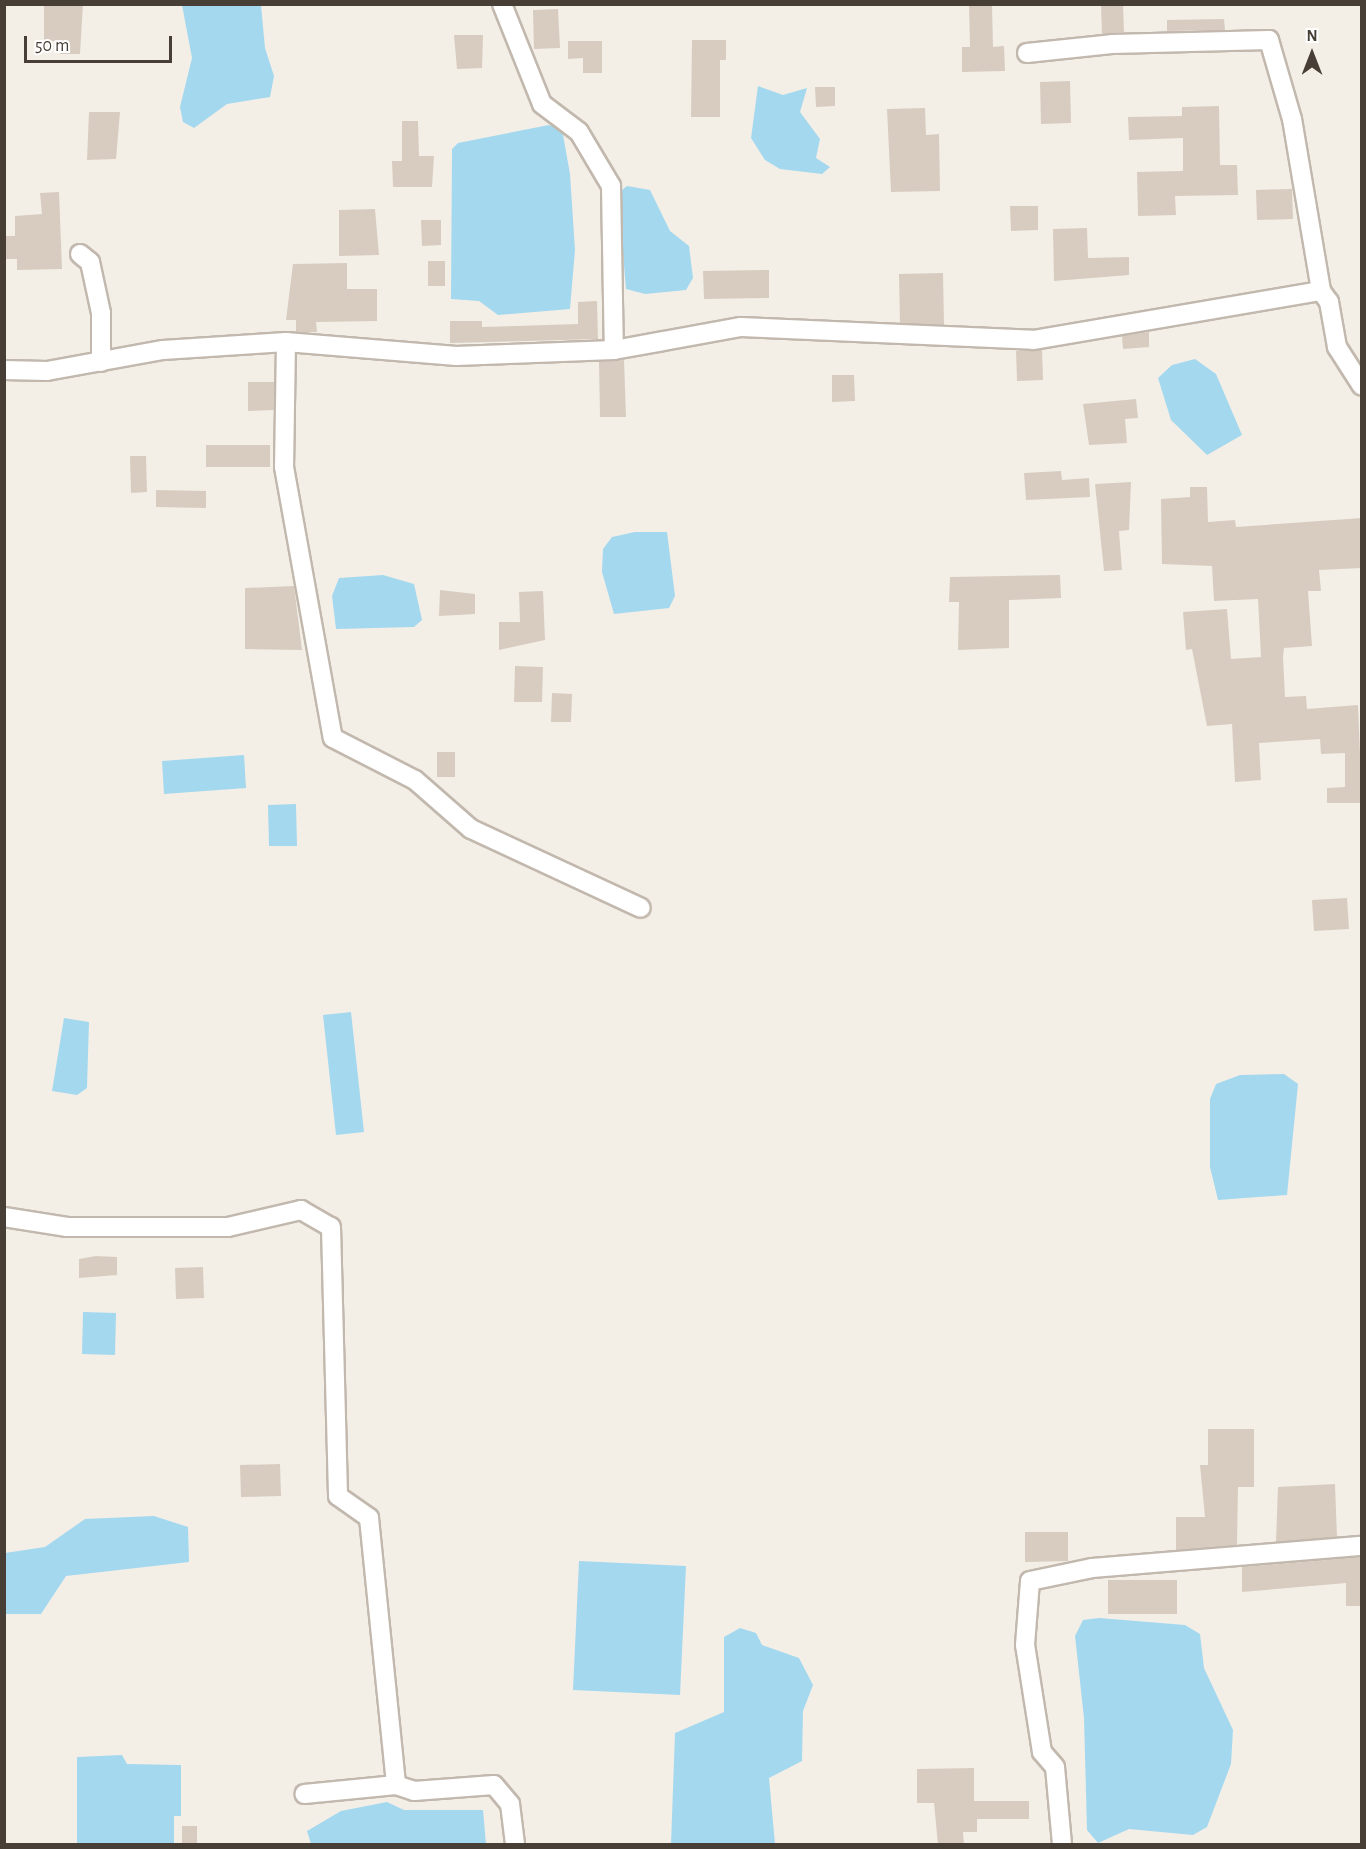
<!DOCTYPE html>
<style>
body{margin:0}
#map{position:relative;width:1366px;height:1849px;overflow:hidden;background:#f3efe7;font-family:"Alegreya Sans",sans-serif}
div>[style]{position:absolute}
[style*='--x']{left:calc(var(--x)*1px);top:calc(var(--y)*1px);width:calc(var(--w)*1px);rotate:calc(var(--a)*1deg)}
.water>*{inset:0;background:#a4d8ef}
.building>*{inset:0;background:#d8ccc0}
.roads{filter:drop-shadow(2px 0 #c2b8ad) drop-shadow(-2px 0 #c2b8ad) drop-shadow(0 2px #c2b8ad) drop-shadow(0 -2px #c2b8ad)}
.minor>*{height:18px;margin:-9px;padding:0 9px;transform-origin:9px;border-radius:9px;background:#fff}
span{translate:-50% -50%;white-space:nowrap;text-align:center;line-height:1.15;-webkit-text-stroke:4.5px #fff;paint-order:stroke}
.frame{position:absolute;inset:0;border:6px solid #473f36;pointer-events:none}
.north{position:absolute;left:1282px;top:24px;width:60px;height:60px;-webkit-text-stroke:4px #fff;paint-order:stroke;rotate:0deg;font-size:16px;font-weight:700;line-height:24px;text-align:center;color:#473f36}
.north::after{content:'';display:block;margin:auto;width:21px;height:27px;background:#473f36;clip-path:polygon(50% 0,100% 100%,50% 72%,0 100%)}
.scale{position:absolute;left:24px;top:36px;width:148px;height:27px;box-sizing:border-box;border:3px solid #473f36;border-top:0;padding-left:8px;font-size:18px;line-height:21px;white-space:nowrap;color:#473f36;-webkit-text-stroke:4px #fff;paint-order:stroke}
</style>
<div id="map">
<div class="water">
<i style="clip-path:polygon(182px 5px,261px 5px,265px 48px,274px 76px,270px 97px,227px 104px,194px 128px,183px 122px,180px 107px,192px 58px)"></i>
<i style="clip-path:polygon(758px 86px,783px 95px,807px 88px,800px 112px,820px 139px,816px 158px,830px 167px,822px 174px,780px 169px,765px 160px,751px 138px)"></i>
<i style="clip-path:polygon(549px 125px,562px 129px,570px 174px,575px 250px,570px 309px,498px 315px,479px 301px,451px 299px,452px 149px,458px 143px)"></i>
<i style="clip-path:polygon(627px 186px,650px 190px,670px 231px,689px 246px,693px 278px,686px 290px,645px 294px,626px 289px,618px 193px)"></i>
<i style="clip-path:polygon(1195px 359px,1216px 374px,1242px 435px,1207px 455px,1171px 420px,1158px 378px,1172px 365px)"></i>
<i style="clip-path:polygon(635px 532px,667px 532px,675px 596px,669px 608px,614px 614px,602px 572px,603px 549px,612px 537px)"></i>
<i style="clip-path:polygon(383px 575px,414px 584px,422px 620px,414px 627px,336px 629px,332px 596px,339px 578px)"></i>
<i style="clip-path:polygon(244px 755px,246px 788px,164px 794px,162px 761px)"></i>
<i style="clip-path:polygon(296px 804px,297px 846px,269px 846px,268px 805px)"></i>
<i style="clip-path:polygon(351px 1012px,364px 1132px,336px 1135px,323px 1015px)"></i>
<i style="clip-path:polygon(64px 1018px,89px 1022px,87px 1088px,77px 1095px,52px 1091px)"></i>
<i style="clip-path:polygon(1284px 1074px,1298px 1084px,1287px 1195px,1218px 1200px,1210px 1167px,1210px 1099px,1216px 1084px,1240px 1075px)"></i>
<i style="clip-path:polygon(83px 1312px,116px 1313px,115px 1355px,82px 1354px)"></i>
<i style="clip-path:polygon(154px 1516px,188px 1527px,189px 1562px,66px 1576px,41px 1614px,5px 1614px,5px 1553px,45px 1547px,85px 1519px)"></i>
<i style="clip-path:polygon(579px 1561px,686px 1566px,680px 1695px,573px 1690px)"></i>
<i style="clip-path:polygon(1099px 1618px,1185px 1625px,1200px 1634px,1204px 1668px,1233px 1730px,1231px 1764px,1207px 1827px,1193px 1835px,1129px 1829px,1098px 1843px,1087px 1830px,1084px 1718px,1075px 1636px,1083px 1620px)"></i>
<i style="clip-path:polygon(740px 1628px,756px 1633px,762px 1645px,799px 1658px,813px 1685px,803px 1711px,802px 1761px,769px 1778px,775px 1844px,671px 1844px,675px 1733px,724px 1712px,724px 1637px)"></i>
<i style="clip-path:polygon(122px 1755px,127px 1764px,181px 1765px,181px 1816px,174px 1816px,174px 1844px,77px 1843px,77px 1757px)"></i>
<i style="clip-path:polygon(387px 1802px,404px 1810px,483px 1810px,486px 1844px,311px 1844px,307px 1831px,341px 1811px)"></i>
</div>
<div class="building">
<i style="clip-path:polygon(44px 4px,83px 4px,80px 54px,60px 54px,60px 41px,44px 41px)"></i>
<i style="clip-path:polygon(969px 4px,992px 4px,993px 47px,1004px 46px,1005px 71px,962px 72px,962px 47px,970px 47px)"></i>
<i style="clip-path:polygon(1101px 4px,1123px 4px,1124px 32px,1102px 34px)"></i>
<i style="clip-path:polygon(558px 9px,560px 48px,534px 49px,533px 10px)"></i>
<i style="clip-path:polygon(1224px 19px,1225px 30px,1167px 31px,1167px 20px)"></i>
<i style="clip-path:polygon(454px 35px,483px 35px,482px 68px,457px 69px)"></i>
<i style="clip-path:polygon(692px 40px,726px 40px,726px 60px,720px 60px,720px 117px,691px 117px)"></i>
<i style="clip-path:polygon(568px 41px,602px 41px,602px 73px,583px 73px,583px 58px,568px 59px)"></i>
<i style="clip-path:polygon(1070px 81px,1071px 123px,1041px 124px,1040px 82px)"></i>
<i style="clip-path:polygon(815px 87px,835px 87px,835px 106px,816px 107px)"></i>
<i style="clip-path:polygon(1219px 106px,1220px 165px,1237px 165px,1238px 195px,1175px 196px,1176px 215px,1138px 216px,1137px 172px,1183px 171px,1183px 138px,1129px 140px,1128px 117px,1182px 116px,1182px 107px)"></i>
<i style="clip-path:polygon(925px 108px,926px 135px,939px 134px,940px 191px,891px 192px,887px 109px)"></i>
<i style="clip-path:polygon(89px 112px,120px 112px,116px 159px,87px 160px)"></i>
<i style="clip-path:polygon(402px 121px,418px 121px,419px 156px,434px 156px,432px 187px,393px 187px,392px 161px,402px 161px)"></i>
<i style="clip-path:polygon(1292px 189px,1293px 219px,1257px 220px,1256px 190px)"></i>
<i style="clip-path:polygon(59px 192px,62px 269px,17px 270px,17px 259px,4px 259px,4px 236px,15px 236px,15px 216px,42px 214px,40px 193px)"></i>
<i style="clip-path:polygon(1010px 206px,1038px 206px,1038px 230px,1011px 231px)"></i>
<i style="clip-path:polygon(375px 209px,379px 255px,339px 256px,339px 210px)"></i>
<i style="clip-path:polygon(421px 220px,441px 220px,441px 245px,422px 246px)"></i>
<i style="clip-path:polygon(1087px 228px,1088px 258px,1129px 257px,1129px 275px,1054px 281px,1053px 229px)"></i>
<i style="clip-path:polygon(428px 261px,445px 261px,445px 286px,428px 286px)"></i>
<i style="clip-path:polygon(347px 263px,347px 289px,377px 289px,377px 321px,316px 322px,317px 332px,296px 332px,296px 320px,286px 320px,293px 264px)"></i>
<i style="clip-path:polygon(769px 270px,769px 298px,704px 299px,703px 271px)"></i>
<i style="clip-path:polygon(943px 273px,944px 325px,900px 323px,899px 274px)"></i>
<i style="clip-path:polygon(597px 301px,598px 339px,450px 343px,450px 321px,482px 321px,482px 327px,578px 324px,578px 302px)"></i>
<i style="clip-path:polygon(1149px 332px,1149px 347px,1123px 349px,1122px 336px)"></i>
<i style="clip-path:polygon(1042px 350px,1043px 380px,1017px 381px,1016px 351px)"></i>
<i style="clip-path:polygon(624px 360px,626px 417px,600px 417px,599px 362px)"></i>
<i style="clip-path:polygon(832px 375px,854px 375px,855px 401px,832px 402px)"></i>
<i style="clip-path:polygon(248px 382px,274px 382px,274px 410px,248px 411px)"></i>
<i style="clip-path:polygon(1136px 399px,1138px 418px,1125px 419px,1127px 443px,1089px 445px,1083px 404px)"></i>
<i style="clip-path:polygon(206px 445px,270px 445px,270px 467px,206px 467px)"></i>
<i style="clip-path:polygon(130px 456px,146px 456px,147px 492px,131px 493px)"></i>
<i style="clip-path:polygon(1061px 471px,1062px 480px,1089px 478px,1090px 497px,1026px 500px,1024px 473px)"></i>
<i style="clip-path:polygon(1131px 482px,1129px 530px,1119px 531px,1122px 570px,1104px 571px,1095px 484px)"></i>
<i style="clip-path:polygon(1190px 487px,1207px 487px,1208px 522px,1235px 520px,1236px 527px,1362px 518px,1362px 568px,1319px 570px,1321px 591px,1308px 591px,1312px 646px,1284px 648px,1283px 657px,1285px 697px,1306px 696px,1307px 709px,1358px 705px,1362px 803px,1327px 803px,1327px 788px,1345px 787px,1345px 753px,1321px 754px,1320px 739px,1259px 743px,1261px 780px,1235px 782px,1232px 724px,1207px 726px,1192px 649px,1186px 650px,1183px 612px,1227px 609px,1231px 659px,1261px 657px,1258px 599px,1214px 601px,1212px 566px,1162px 564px,1161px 499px,1190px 497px)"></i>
<i style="clip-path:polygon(156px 490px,206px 491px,206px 508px,156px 507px)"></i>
<i style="clip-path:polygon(1060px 575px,1061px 598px,1009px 600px,1009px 648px,958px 650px,959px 602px,949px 602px,950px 577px)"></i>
<i style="clip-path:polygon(294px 586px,302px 650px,245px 649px,245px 588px)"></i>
<i style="clip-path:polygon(440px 590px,475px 594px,475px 614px,439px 616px)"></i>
<i style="clip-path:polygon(543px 591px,545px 640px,499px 650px,499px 622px,520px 622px,519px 592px)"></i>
<i style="clip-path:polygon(515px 666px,543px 667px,542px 702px,514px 702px)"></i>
<i style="clip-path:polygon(552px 693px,572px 694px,571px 722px,551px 722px)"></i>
<i style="clip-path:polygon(437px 752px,455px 752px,455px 777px,437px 777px)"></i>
<i style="clip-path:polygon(1347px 898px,1349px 929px,1314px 931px,1312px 900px)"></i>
<i style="clip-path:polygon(96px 1256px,117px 1257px,117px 1275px,79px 1278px,79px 1259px)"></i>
<i style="clip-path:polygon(203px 1267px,204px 1298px,176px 1299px,175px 1268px)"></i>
<i style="clip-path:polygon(1208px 1429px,1254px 1429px,1254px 1487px,1238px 1487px,1237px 1545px,1176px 1550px,1176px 1517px,1205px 1517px,1200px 1465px,1208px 1465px)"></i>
<i style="clip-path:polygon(280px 1464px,281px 1496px,241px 1497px,240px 1465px)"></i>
<i style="clip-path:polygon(1335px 1484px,1337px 1537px,1276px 1542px,1278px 1487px)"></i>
<i style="clip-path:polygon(1025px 1532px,1068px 1532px,1068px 1561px,1025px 1562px)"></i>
<i style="clip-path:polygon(1362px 1557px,1362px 1606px,1346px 1606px,1346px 1583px,1242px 1592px,1242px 1567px)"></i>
<i style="clip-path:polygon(1108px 1580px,1177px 1580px,1177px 1614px,1108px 1614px)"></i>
<i style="clip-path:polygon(974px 1768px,974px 1801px,1029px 1801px,1029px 1819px,977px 1819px,977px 1832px,963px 1832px,964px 1845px,938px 1845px,934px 1803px,917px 1803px,917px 1769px)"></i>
<i style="clip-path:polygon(182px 1826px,197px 1826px,197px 1844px,182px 1844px)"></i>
</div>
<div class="roads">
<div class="minor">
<i style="--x:502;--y:4;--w:108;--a:68.2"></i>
<i style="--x:542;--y:104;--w:46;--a:37.1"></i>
<i style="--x:579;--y:132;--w:63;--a:59.3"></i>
<i style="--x:611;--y:186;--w:164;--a:89"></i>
<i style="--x:1027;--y:53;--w:85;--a:-6"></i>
<i style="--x:1112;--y:44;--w:157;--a:-1.5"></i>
<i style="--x:1269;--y:40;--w:82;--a:73.8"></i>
<i style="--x:1292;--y:119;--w:174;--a:80.4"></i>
<i style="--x:1321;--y:291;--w:14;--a:54"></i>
<i style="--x:1329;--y:302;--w:46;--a:79.9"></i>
<i style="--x:1337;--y:347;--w:46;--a:57.3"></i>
<i style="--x:80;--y:254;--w:13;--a:39"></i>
<i style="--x:90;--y:262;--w:52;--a:77.8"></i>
<i style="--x:101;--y:313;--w:49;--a:90"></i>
<i style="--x:286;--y:342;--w:125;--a:90.9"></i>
<i style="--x:284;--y:467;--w:275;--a:79.8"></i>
<i style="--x:333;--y:738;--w:92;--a:27.1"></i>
<i style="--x:415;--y:780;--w:74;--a:41.2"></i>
<i style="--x:471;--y:829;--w:187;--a:24.9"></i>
<i style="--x:4;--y:370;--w:43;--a:1.3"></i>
<i style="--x:47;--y:371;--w:118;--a:-10.3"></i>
<i style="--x:163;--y:350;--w:123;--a:-3.7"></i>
<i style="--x:286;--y:342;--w:171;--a:4.7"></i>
<i style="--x:456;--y:356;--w:158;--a:-2.2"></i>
<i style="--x:614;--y:350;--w:129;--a:-10.3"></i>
<i style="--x:741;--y:327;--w:292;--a:2.5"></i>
<i style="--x:1033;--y:340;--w:292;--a:-9.7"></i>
<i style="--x:4;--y:1217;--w:64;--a:9"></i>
<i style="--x:67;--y:1227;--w:161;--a:0"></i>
<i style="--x:228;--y:1227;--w:75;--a:-13.1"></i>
<i style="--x:301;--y:1210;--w:34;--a:30"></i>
<i style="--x:331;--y:1227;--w:269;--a:88.5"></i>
<i style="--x:338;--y:1496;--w:38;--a:35"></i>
<i style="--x:369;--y:1518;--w:268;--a:84.2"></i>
<i style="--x:396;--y:1785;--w:92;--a:174.4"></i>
<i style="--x:396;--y:1785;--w:19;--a:18"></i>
<i style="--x:414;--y:1791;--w:80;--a:-4.3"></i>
<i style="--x:494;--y:1785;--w:25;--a:50"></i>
<i style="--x:510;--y:1804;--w:40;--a:82.9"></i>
<i style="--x:1062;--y:1844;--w:77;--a:-95.2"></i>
<i style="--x:1055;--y:1767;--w:20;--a:-131"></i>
<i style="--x:1042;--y:1752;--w:108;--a:-99"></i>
<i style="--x:1025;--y:1645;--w:64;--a:-85.5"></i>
<i style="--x:1030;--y:1581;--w:63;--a:-11.8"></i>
<i style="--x:1092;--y:1568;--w:271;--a:-4.7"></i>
</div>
</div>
<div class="frame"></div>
<div class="north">N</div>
<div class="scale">50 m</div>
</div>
